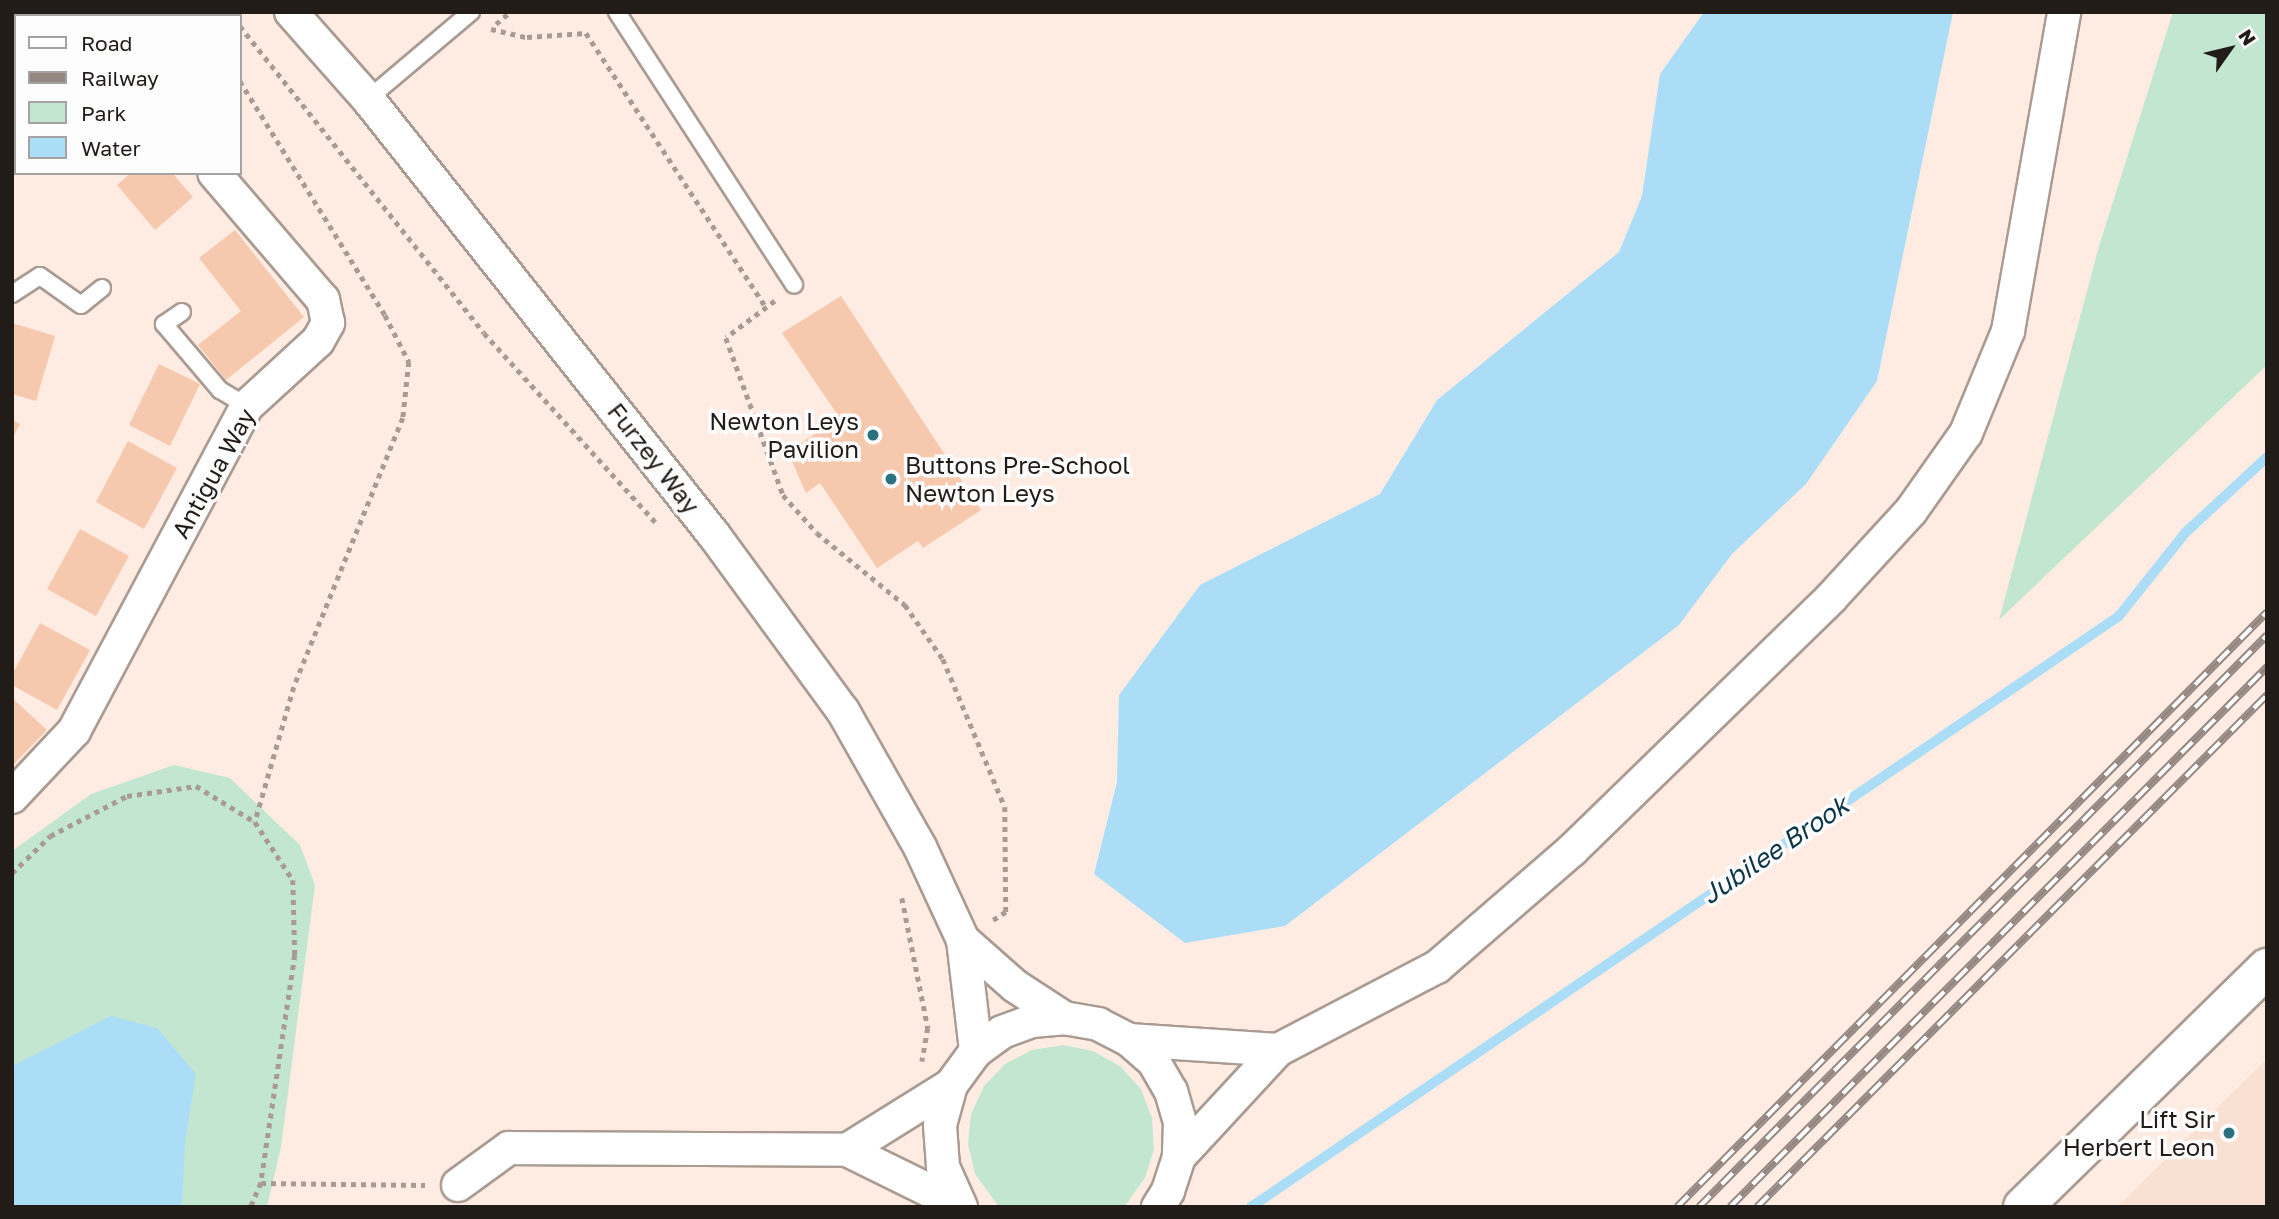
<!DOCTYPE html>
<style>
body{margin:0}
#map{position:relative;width:2279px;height:1219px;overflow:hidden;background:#feece3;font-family:"Golos Text",sans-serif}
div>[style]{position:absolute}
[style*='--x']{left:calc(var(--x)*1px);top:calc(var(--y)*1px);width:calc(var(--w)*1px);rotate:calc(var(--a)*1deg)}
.built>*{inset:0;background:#f8e0d2}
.green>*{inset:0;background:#c3e6d1}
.water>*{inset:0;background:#abddf7}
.stream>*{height:10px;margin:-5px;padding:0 5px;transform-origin:5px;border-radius:5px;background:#abddf7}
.building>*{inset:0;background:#f6c8ae}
.path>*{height:4.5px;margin-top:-2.25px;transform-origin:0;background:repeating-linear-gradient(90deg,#a89b94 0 5px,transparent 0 10px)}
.roads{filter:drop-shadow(2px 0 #aa9b92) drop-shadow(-2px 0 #aa9b92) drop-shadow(0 2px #aa9b92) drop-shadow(0 -2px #aa9b92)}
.lane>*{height:16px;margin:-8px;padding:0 8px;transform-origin:8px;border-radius:8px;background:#fff}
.street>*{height:32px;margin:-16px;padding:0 16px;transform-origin:16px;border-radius:16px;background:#fff}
.secondary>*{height:38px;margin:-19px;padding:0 19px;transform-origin:19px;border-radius:19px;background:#fff}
.rail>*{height:8px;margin-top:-4px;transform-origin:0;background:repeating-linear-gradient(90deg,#fdfdfd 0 16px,#948781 0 32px);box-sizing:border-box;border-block:2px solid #948781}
.dots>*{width:19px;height:19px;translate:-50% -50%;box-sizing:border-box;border:4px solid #fdfdfd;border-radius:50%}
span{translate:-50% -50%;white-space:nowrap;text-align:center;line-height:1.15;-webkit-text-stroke:7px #fdfdfd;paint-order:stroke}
.poi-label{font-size:24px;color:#221c19}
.right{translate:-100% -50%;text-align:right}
.left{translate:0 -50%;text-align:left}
.street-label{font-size:24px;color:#221c19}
.water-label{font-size:26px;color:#0b3749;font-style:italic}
.frame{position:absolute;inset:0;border:14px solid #221c19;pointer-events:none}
.legend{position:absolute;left:14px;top:14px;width:228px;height:161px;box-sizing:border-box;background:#fdfdfd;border:2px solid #a5a3a2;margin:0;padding:9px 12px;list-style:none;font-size:21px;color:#221c19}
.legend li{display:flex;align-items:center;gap:14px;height:35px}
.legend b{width:35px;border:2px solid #a5a3a2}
.north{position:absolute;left:2195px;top:14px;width:70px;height:70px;-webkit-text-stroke:5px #fdfdfd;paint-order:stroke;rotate:56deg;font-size:19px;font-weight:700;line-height:28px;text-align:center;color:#221c19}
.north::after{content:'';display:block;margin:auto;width:24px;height:32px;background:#221c19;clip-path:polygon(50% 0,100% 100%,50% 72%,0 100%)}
</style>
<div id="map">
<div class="built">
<i style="clip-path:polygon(2267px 1059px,2267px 1207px,2117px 1207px)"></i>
</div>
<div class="green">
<i style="clip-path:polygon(2173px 12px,2267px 12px,2267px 365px,1999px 620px,2099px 246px)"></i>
<i style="clip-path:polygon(174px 765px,230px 778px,300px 845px,315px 885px,281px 1147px,267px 1207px,12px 1207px,12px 851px,91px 794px)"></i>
<i style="clip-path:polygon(1063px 1045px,1093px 1051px,1120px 1066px,1141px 1089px,1152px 1118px,1154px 1149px,1145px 1178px,1124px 1207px,999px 1207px,975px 1174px,968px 1144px,971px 1114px,984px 1086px,1005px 1064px,1032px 1050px)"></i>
</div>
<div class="water">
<i style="clip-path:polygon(1704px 12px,1953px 12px,1877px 381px,1806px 484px,1732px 554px,1679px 625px,1285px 926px,1185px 943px,1094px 874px,1117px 782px,1119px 695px,1200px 585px,1380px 494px,1437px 400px,1619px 252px,1642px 196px,1660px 74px)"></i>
<i style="clip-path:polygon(111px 1016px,157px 1028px,196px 1074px,185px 1142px,182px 1207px,12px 1207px,12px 1066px)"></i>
</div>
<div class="stream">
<i style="--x:1251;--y:1207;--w:1050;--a:-34.25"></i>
<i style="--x:2119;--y:616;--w:106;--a:-51.5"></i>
<i style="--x:2185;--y:533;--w:112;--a:-42.8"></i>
</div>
<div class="building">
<i style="clip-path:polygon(12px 12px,38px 16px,16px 16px,16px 60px)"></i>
<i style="clip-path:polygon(131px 173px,172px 173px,193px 197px,155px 230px,117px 185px)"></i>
<i style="clip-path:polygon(235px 230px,304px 317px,226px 380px,198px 345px,241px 311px,199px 258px)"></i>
<i style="clip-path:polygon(841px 296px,981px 510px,923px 548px,918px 541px,877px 568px,820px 483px,806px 493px,788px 452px,839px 417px,782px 333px)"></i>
<i style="clip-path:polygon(12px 323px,55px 336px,36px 401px,12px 394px)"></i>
<i style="clip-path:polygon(159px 364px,200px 384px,170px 446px,129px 425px)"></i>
<i style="clip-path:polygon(12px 420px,20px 424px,12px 439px)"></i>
<i style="clip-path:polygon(128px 441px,177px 468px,144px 529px,96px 502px)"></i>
<i style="clip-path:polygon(80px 529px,129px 556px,96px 616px,47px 589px)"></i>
<i style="clip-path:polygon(40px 623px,90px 650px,57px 710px,12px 685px,12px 675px)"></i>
<i style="clip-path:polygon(12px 698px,47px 730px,12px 766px)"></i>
</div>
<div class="path">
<i style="--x:197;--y:12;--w:4;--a:63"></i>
<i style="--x:229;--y:12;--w:5;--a:53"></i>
<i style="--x:395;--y:12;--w:1;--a:0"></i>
<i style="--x:496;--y:24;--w:18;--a:-41"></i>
<i style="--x:240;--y:26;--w:392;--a:51.5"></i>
<i style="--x:484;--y:333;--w:258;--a:47.8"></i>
<i style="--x:491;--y:29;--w:37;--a:13"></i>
<i style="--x:527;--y:37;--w:59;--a:-3.9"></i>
<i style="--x:586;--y:33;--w:328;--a:56.7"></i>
<i style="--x:240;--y:81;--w:275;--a:58.2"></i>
<i style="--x:385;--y:315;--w:53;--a:62.9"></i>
<i style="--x:409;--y:362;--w:56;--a:96.1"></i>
<i style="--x:403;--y:418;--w:290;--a:112.1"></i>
<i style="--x:294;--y:687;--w:141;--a:106.1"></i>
<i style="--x:775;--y:301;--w:61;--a:142.9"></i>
<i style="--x:726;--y:338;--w:167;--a:70"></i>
<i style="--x:783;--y:495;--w:51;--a:48.2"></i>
<i style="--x:817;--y:533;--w:114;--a:39.3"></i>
<i style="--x:905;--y:605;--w:66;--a:54.9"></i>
<i style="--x:943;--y:659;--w:160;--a:67.3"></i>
<i style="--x:1005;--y:807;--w:105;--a:89.5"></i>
<i style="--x:1006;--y:912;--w:17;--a:147"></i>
<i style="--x:12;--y:873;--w:53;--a:-44.2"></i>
<i style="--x:50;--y:836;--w:87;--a:-27.5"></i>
<i style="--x:127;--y:796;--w:70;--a:-8.2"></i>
<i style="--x:196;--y:786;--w:69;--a:31.4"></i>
<i style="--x:255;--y:822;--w:69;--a:56.8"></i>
<i style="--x:293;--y:880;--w:75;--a:88.5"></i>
<i style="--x:295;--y:955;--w:231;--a:98.5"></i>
<i style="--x:261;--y:1183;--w:26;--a:113"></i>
<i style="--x:902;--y:898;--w:133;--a:78.7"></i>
<i style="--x:928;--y:1028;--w:34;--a:100"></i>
<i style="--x:261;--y:1183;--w:164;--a:0.7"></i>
</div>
<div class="roads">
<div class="lane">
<i style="--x:617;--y:12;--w:325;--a:57"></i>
<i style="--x:368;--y:99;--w:135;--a:-40.2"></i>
<i style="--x:12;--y:294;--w:33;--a:-33"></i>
<i style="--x:40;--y:276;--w:50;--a:35.3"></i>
<i style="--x:81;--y:305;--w:27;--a:-39"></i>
<i style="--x:182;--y:312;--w:22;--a:146"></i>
<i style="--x:164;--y:324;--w:87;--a:49.7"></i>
<i style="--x:220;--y:390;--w:31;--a:31"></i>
</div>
<div class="street">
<i style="--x:75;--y:12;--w:5;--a:53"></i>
<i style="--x:291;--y:12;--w:116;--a:48.5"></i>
<i style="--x:368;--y:99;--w:557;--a:51.57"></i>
<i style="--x:714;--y:535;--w:218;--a:53.8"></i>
<i style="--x:843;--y:711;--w:156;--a:60.5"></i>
<i style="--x:920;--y:847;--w:102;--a:65.2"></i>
<i style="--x:963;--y:940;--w:112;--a:83.3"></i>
<i style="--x:12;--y:797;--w:91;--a:-46.8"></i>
<i style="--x:74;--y:731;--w:368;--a:-62"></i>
<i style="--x:247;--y:406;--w:96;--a:-42.5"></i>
<i style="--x:318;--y:341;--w:21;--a:-61"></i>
<i style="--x:328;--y:323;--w:24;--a:-102"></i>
<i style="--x:323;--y:300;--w:167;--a:-130.6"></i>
<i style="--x:963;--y:940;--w:69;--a:41.5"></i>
<i style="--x:1015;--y:986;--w:59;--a:33.1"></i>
<i style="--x:1129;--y:1040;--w:149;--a:3.8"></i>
<i style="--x:1278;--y:1050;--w:146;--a:132.8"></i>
<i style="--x:1278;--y:1050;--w:179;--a:-27.6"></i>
<i style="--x:1437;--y:967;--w:179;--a:-40.9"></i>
<i style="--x:1572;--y:850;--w:361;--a:-44.2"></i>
<i style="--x:1831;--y:598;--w:118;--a:-47.4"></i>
<i style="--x:1911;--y:511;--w:95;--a:-54.8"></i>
<i style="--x:1966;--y:433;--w:110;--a:-67.6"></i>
<i style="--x:2008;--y:331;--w:324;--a:-80"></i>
<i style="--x:951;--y:1085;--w:123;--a:148"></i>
<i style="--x:847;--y:1150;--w:125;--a:26.2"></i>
<i style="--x:458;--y:1185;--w:63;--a:-36"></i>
<i style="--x:509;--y:1148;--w:338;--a:0.3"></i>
<i style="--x:961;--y:1207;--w:44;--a:-114.2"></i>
<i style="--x:943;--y:1167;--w:42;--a:-94.1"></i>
<i style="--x:940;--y:1125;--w:41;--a:-74.6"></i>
<i style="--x:951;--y:1085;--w:42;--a:-53.7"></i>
<i style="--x:976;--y:1051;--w:32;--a:-36"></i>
<i style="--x:1002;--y:1032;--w:32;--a:-20"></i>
<i style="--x:1032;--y:1021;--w:32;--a:-5"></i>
<i style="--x:1064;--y:1018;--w:35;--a:10"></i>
<i style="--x:1098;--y:1024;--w:35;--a:27"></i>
<i style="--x:1129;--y:1040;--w:33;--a:41"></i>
<i style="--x:1154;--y:1062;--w:34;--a:60"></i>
<i style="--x:1171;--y:1091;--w:33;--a:74"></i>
<i style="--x:1180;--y:1123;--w:34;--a:92"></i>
<i style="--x:1179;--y:1157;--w:36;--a:108"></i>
<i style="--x:1168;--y:1191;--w:19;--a:122"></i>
</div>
<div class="secondary">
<i style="--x:2023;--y:1207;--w:342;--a:-44.4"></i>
</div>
</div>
<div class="rail">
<i style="--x:1677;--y:1207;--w:838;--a:-45.24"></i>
<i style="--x:1699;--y:1207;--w:806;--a:-45.2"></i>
<i style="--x:1730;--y:1207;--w:762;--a:-45.16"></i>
<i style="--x:1757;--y:1207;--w:723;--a:-45.11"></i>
</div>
<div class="dots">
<i style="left:873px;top:435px;background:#2b717f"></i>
<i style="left:891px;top:479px;background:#2b717f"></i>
<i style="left:2229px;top:1133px;background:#2b717f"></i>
</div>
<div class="poi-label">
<span class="right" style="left:859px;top:435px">Newton Leys<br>Pavilion</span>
<span class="left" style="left:905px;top:479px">Buttons Pre-School<br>Newton Leys</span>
<span class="right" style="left:2215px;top:1133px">Lift Sir<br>Herbert Leon</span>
</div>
<div class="street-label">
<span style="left:654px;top:458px;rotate:52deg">Furzey Way</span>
<span style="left:213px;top:473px;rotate:-61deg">Antigua Way</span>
</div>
<div class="water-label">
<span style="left:1775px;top:850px;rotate:-34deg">Jubilee Brook</span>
</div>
<div class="frame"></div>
<ul class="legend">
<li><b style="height:9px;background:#fff"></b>Road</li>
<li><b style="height:9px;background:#948781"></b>Railway</li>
<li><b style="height:19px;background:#c3e6d1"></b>Park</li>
<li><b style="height:19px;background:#abddf7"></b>Water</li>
</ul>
<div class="north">N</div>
</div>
